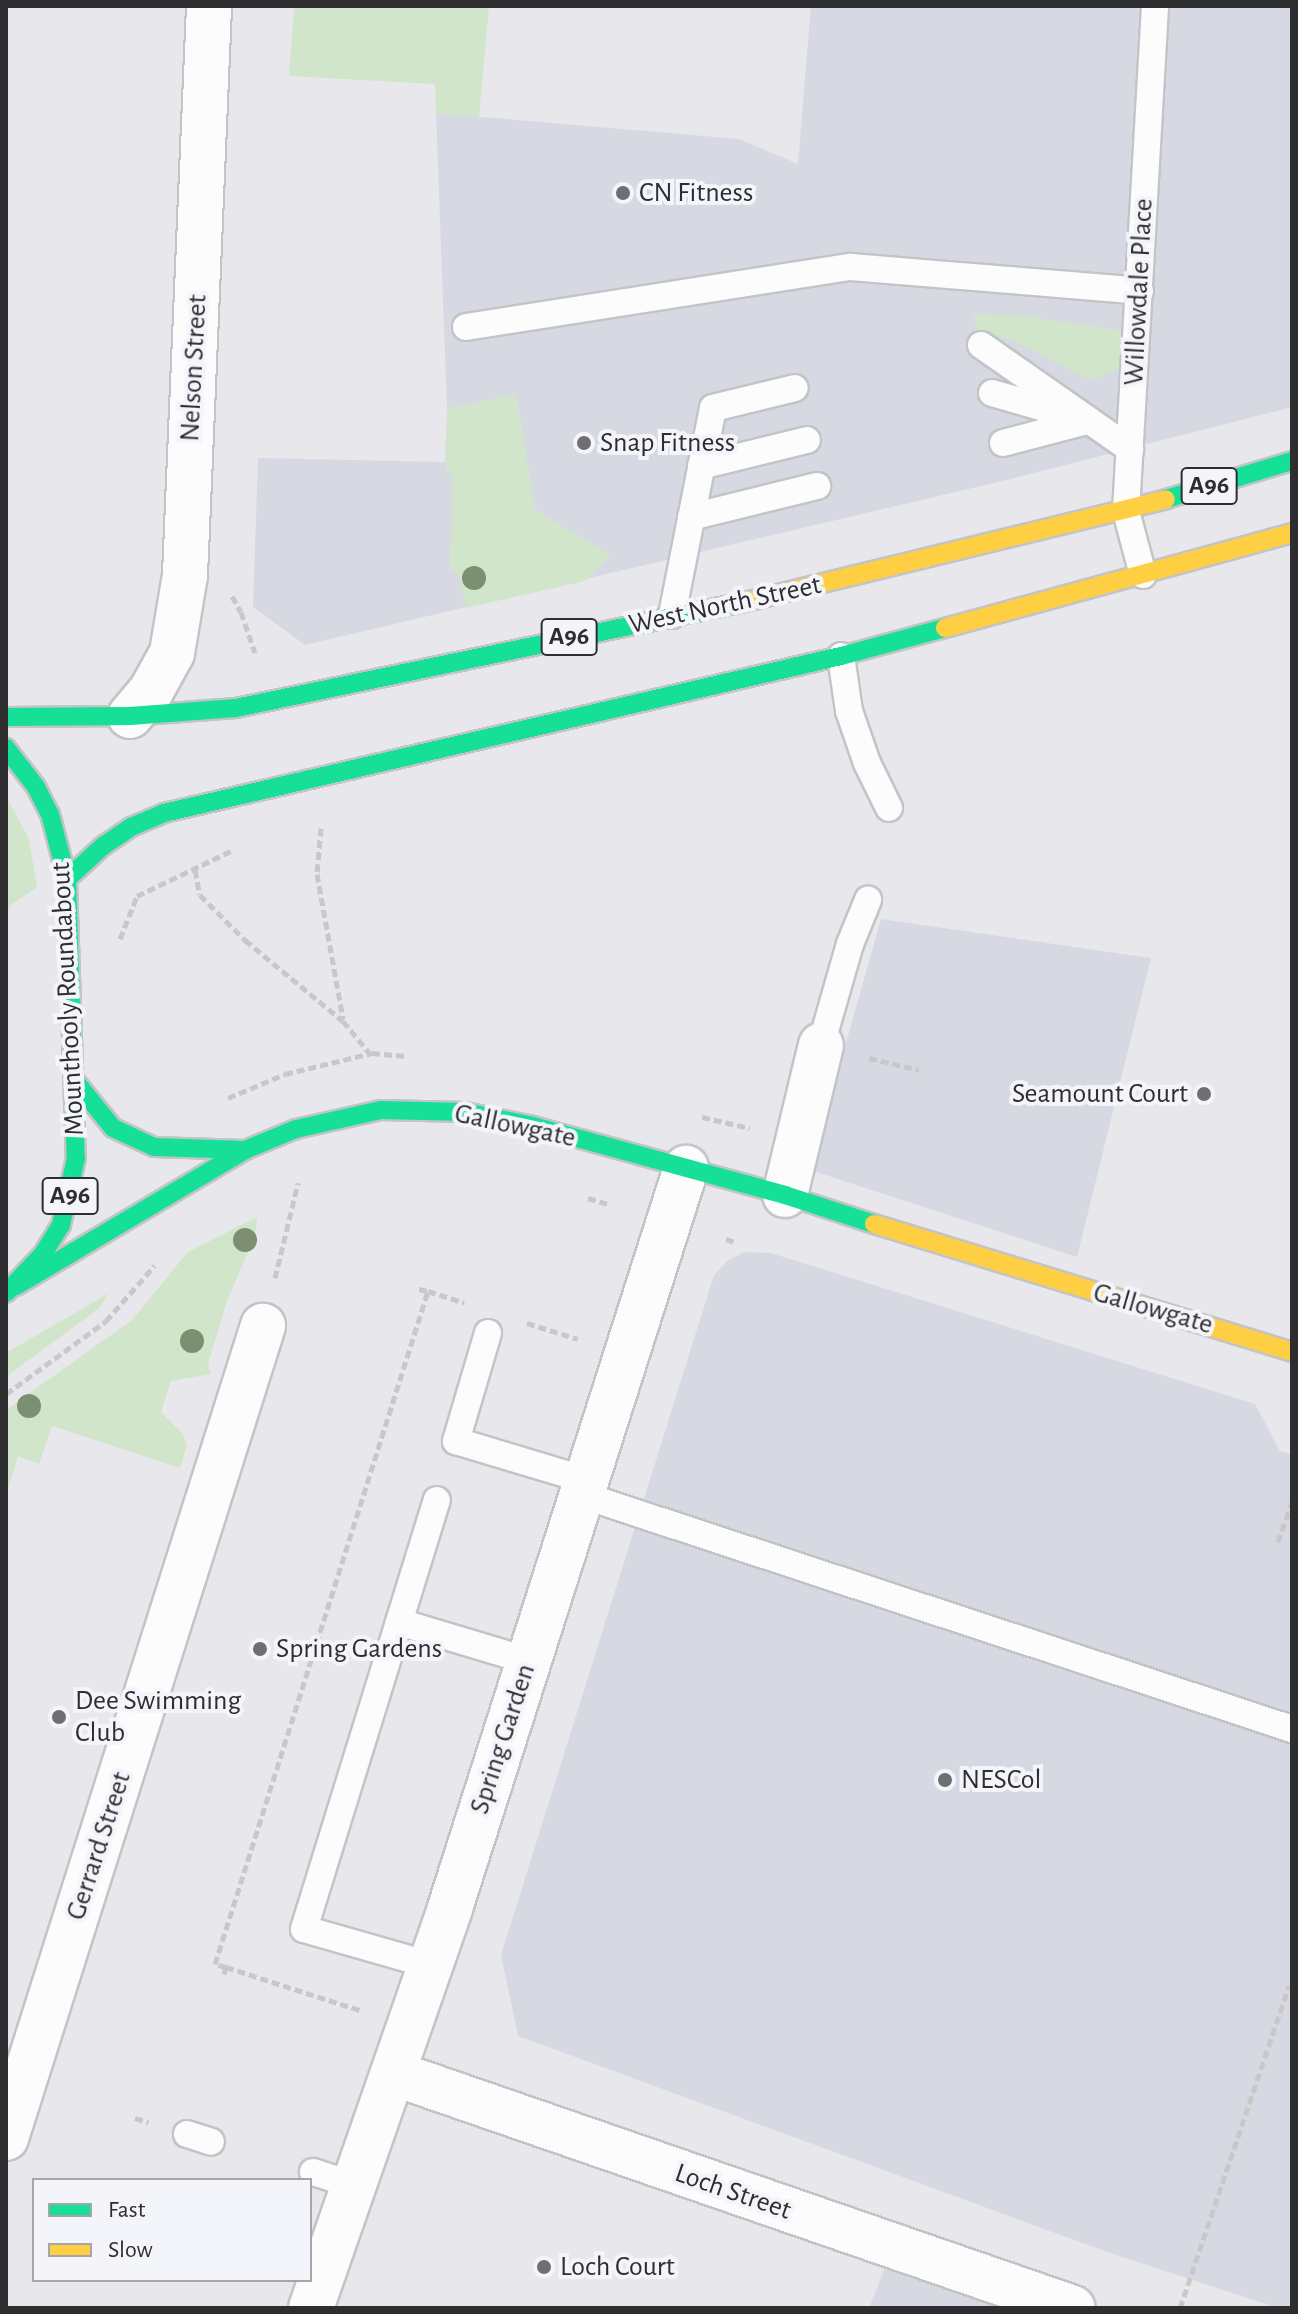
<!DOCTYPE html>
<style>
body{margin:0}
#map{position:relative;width:1298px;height:2314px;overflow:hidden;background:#e8e8ec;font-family:"Alegreya Sans",sans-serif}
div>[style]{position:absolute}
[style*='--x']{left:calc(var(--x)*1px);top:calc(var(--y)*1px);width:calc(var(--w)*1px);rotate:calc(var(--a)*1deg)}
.built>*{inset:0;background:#d7d9e2}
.green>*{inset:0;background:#d0e5c9}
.path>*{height:5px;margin-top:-2.5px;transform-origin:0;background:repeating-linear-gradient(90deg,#c8c8c9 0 8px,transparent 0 12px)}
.roads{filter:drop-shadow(2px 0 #c3c4c7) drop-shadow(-2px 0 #c3c4c7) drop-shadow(0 2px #c3c4c7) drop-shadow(0 -2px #c3c4c7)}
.lane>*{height:26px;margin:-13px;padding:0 13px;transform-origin:13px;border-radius:13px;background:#fcfcfc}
.street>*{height:44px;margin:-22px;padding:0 22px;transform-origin:22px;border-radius:22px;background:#fcfcfc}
.fast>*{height:18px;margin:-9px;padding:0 9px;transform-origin:9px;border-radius:9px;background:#16e098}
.slow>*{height:18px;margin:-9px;padding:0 9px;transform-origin:9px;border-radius:9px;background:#ffcf43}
.trees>*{width:24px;height:24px;margin:-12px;border-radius:50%;background:#7c8f71}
.dots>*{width:22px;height:22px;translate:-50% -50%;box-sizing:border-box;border:4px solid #f4f5fb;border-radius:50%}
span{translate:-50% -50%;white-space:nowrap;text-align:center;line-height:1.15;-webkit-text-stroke:8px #f4f5fb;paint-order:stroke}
.shield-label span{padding:2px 6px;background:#f4f5fb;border:2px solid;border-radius:6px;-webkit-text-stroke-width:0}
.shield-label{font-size:26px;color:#2e2e30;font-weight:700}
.poi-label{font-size:28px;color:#2e2e30}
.left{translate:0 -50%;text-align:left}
.right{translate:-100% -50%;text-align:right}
.street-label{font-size:28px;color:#2e2e30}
.frame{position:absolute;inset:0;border:8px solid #2e2e30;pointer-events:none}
.legend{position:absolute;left:32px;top:2178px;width:280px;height:104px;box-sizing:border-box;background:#f4f5fb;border:2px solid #a5a5aa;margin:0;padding:10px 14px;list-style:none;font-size:24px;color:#2e2e30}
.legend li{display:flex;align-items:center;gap:16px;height:40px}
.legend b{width:40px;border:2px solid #a5a5aa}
</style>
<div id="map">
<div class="built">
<i style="clip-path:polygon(811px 6px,1292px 6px,1292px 407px,1011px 479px,305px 645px,253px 607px,258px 458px,445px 462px,447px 409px,436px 113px,739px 139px,798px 164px)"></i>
<i style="clip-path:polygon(881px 919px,1151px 958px,1077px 1257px,810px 1170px)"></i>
<i style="clip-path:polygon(745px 1252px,771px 1253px,1255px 1404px,1280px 1451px,1292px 1455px,1292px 2308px,1278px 2308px,1107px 2252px,518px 2036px,501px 1955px,714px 1275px,728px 1260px)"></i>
<i style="clip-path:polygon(893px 2248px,1073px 2308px,869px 2308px)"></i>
</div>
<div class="green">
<i style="clip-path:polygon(294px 6px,489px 6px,479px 117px,436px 113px,435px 84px,289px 76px)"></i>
<i style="clip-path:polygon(973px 314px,1024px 316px,1123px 331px,1122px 367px,1094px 379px,1082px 376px,1015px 341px,978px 332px)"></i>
<i style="clip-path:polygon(516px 394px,535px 510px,611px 555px,585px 581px,466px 608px,460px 576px,450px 568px,453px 473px,446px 472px,447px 409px)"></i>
<i style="clip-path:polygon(6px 796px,29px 839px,37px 887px,11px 905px,6px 916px)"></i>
<i style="clip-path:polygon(257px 1217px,255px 1236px,227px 1301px,208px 1364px,211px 1374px,171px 1381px,161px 1412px,182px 1433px,187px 1445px,180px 1468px,52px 1426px,39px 1464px,18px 1456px,6px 1496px,6px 1410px,132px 1320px,188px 1252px)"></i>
<i style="clip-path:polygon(109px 1293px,98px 1309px,6px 1377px,6px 1353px)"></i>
</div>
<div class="path">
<i style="--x:232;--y:596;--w:18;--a:61"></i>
<i style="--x:241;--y:612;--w:43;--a:71.1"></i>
<i style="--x:321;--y:828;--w:46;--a:95"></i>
<i style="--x:317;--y:874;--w:147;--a:79.8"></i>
<i style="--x:195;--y:870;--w:25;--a:79"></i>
<i style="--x:200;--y:895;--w:64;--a:45"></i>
<i style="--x:245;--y:940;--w:127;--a:39.6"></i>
<i style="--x:343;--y:1021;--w:45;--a:50.4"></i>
<i style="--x:120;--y:939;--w:46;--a:-68.4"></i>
<i style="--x:137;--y:896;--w:104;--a:-25.6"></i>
<i style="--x:869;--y:1058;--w:51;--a:13.5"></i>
<i style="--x:228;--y:1098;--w:62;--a:-22.8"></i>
<i style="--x:285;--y:1074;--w:89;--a:-13.6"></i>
<i style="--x:372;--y:1053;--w:34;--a:5"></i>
<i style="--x:702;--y:1117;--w:49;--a:12.9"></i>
<i style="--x:588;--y:1198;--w:21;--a:17"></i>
<i style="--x:726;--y:1239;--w:9;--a:18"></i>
<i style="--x:275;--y:1278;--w:98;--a:-76.4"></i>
<i style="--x:419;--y:1289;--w:9;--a:13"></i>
<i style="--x:527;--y:1323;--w:53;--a:17.4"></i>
<i style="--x:6;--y:1394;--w:124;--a:-36.1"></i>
<i style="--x:106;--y:1321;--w:74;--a:-48.8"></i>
<i style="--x:1278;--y:1542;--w:42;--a:-70.7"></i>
<i style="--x:226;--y:1967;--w:11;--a:-165"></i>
<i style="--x:215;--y:1964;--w:706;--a:-72.44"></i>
<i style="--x:428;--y:1291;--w:38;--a:18"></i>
<i style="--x:224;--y:1974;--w:7;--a:-74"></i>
<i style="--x:226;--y:1967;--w:143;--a:17.9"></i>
<i style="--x:135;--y:2118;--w:14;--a:17"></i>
<i style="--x:1180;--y:2308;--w:340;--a:-71.3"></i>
</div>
<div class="roads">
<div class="lane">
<i style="--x:466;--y:327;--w:390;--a:-8.9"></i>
<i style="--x:851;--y:267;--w:290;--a:4.7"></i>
<i style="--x:981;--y:345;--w:182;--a:34.9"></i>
<i style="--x:992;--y:393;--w:76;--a:16"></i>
<i style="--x:1003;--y:443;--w:87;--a:-14.7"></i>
<i style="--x:701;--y:466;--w:109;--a:-13.8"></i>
<i style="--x:691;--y:517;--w:130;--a:-13.8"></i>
<i style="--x:1143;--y:575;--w:66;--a:-104.9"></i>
<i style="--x:1126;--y:511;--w:506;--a:-86.71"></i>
<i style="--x:672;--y:615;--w:211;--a:-78.8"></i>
<i style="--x:713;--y:408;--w:84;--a:-13.7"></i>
<i style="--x:841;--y:656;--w:56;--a:81.7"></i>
<i style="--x:849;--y:711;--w:55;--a:70.9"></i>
<i style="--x:867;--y:763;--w:50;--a:63.9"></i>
<i style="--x:821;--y:1045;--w:105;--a:-74"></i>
<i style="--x:850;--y:944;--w:48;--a:-67.8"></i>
<i style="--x:488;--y:1333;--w:113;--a:106.5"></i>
<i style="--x:456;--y:1441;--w:136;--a:16.7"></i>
<i style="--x:582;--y:1495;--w:748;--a:18.24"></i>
<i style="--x:399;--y:1622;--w:136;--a:16.7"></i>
<i style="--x:430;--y:1965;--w:131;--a:-164.1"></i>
<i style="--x:304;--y:1929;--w:449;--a:-72.8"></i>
<i style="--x:187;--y:2134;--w:25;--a:18"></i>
<i style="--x:313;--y:2172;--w:42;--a:18"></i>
</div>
<div class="street">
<i style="--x:130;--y:716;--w:33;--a:-50"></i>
<i style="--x:151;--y:691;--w:43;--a:-61.1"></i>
<i style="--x:172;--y:653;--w:79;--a:-80.5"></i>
<i style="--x:185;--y:575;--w:570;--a:-87.58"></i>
<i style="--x:785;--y:1195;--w:154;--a:-76.5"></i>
<i style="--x:393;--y:2073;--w:719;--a:19.06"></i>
<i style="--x:6;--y:2138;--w:852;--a:-72.44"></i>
<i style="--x:311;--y:2308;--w:423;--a:-70.8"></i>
<i style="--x:450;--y:1908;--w:777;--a:-72.31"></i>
</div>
<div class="fast">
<i style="--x:1166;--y:499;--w:132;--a:-16.8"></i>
<i style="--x:6;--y:717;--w:124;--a:-0.5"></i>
<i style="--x:130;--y:716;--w:106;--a:-4.3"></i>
<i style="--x:236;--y:708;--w:524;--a:-11.78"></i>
<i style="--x:6;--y:748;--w:49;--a:52.4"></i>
<i style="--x:36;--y:787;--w:30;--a:63"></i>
<i style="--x:50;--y:814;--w:67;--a:75.3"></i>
<i style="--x:67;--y:879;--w:279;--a:88.2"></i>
<i style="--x:76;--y:1158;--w:69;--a:102.6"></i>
<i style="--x:61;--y:1225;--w:36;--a:122"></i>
<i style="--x:42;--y:1255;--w:52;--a:133.5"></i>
<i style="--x:67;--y:879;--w:49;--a:-42.5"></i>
<i style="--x:103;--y:846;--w:34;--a:-34"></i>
<i style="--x:131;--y:827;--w:36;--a:-23"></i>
<i style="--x:164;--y:813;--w:695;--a:-13.06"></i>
<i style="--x:841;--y:656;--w:108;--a:-15.1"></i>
<i style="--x:75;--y:1081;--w:60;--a:51"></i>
<i style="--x:113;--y:1128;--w:45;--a:24.9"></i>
<i style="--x:154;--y:1147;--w:91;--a:1.9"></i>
<i style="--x:16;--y:1286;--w:266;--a:-30.7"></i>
<i style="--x:245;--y:1150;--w:55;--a:-22.4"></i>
<i style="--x:296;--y:1129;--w:87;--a:-12.6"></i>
<i style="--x:381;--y:1110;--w:84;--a:1.4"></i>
<i style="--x:465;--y:1112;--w:69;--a:11.6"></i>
<i style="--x:533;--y:1126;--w:261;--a:15.3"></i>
<i style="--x:785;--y:1195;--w:94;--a:18"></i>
</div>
<div class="slow">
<i style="--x:749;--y:601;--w:429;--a:-13.7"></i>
<i style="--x:945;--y:628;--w:360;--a:-15.3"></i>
<i style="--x:874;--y:1224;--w:437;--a:17"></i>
</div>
</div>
<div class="trees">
<i style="left:474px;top:578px"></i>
<i style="left:245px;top:1240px"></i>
<i style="left:192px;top:1341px"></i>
<i style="left:29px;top:1406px"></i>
</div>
<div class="dots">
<i style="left:623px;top:193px;background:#6f6f72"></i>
<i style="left:584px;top:443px;background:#6f6f72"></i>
<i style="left:1204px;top:1094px;background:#6f6f72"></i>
<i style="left:260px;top:1649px;background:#6f6f72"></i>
<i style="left:59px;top:1717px;background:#6f6f72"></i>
<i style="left:945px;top:1780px;background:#6f6f72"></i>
<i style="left:544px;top:2267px;background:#6f6f72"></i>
</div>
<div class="shield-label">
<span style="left:1209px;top:486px">A96</span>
<span style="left:569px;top:637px">A96</span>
<span style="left:70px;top:1196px">A96</span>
</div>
<div class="poi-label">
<span class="left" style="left:639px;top:193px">CN Fitness</span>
<span class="left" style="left:600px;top:443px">Snap Fitness</span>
<span class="right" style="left:1188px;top:1094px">Seamount Court</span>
<span class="left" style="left:276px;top:1649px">Spring Gardens</span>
<span class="left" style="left:75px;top:1717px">Dee Swimming<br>Club</span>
<span class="left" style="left:961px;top:1780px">NESCol</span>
<span class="left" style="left:560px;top:2267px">Loch Court</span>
</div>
<div class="street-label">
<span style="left:1139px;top:292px;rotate:-87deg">Willowdale Place</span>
<span style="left:194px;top:368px;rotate:-87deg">Nelson Street</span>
<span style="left:725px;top:605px;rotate:-12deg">West North Street</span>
<span style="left:68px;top:999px;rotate:-93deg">Mounthooly Roundabout</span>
<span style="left:515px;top:1126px;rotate:12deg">Gallowgate</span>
<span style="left:1153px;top:1309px;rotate:16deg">Gallowgate</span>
<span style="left:503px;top:1739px;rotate:-72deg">Spring Garden</span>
<span style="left:99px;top:1846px;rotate:-72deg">Gerrard Street</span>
<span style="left:733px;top:2192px;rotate:19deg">Loch Street</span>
</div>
<div class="frame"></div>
<ul class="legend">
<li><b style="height:10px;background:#16e098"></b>Fast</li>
<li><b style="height:10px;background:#ffcf43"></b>Slow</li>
</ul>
</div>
